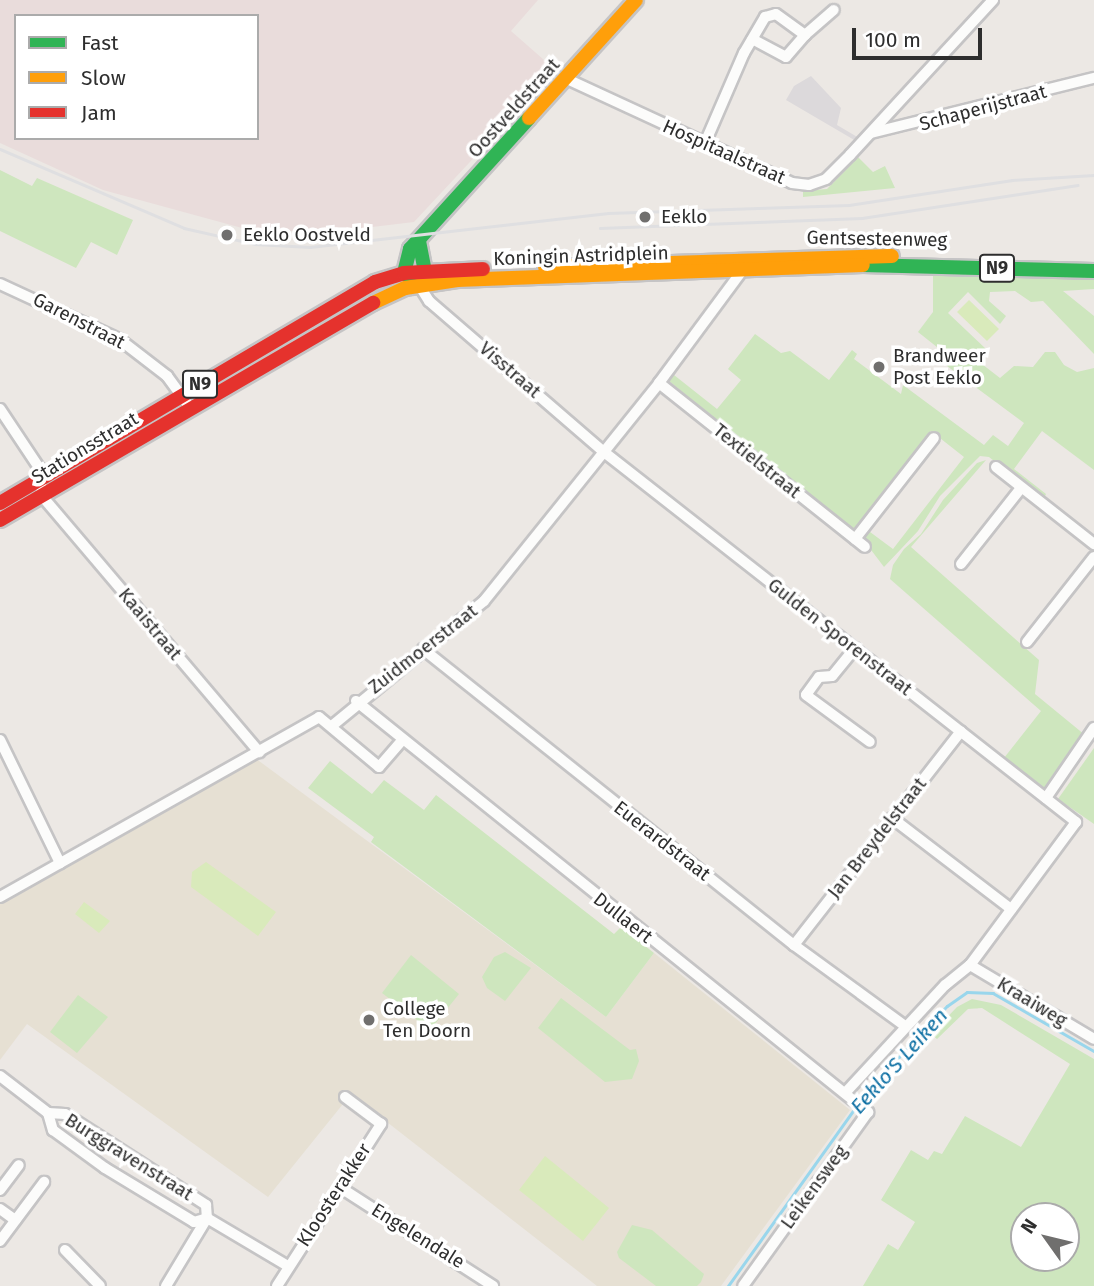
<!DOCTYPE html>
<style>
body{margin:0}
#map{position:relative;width:1094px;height:1286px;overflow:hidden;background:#ece8e4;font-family:"Fira Sans",sans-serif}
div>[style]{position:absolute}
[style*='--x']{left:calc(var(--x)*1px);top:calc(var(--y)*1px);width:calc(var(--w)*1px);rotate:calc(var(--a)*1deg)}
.industrial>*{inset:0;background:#dcd9db}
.education>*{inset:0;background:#e6e0d3}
.medical>*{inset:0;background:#e9dcdb}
.green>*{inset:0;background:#cee6be}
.pitch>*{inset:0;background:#d9eabb}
.stream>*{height:2.5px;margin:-1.25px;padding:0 1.25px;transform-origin:1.25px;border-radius:1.25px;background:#99d6ec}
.roads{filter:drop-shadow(2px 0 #c5c4c5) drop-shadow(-2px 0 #c5c4c5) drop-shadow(0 2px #c5c4c5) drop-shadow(0 -2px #c5c4c5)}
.street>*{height:10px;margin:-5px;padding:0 5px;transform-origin:5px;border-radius:5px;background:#fcfcfb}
.fast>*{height:14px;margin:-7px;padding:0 7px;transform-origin:7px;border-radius:7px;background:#30b455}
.slow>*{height:14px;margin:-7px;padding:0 7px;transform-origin:7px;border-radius:7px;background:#ff9f0a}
.jam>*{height:14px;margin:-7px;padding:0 7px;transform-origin:7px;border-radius:7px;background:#e5322d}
.rail>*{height:2.5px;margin:-1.25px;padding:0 1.25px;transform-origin:1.25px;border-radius:1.25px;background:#dfdfe1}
.dots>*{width:19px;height:19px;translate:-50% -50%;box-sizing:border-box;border:4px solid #fff;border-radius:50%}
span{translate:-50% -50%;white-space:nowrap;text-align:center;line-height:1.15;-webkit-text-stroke:7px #fff;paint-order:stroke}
.shield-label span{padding:2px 5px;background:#fff;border:2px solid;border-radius:5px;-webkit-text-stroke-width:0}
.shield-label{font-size:18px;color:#2e2e2e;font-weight:700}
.street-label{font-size:19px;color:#2e2e2e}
.poi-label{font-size:19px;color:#2e2e2e}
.left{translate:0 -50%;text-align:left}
.water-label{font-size:21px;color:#0d6fa3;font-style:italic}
.legend{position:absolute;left:14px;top:14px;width:245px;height:126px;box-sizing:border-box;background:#fff;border:2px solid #ababab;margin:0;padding:9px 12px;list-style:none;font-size:21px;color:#2e2e2e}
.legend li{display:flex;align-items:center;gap:14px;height:35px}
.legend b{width:35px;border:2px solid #ababab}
.north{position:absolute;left:1010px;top:1202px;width:70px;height:70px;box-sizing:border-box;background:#fff;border:2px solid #ababab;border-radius:50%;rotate:304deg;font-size:19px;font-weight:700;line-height:28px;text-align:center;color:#2e2e2e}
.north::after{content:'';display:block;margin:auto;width:24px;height:32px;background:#706f6e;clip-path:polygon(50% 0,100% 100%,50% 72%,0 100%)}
.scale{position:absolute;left:852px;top:28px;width:130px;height:32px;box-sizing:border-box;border:4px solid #2e2e2e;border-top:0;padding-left:9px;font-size:21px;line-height:24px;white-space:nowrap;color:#2e2e2e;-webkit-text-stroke:5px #fff;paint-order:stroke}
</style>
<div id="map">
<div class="industrial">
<i style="clip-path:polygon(811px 76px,841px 108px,837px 125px,859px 138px,856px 141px,786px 100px,794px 86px)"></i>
</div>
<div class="education">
<i style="clip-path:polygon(255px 758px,606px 1017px,654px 953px,850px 1110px,721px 1286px,597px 1286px,351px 1094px,268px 1197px,27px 1024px,0 1060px,0 900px,139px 822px,143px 825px)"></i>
</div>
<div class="medical">
<i style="clip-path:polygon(evenodd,0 0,538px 0,511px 31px,560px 74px,529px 110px,523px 105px,414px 222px,322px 233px,242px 228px,103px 190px,0 143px,0 0,16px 16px,257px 16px,257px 138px,16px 138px,16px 16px)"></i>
</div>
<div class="green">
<i style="clip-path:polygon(858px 157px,873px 172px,885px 166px,895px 188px,803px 197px,803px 191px,827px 189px)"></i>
<i style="clip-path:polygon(0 170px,32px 186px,37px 178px,133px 220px,117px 255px,91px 242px,76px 268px,0 231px)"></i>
<i style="clip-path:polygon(933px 272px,1094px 279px,1094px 289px,1063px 291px,1094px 316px,1094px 354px,1043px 301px,1031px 302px,1015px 291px,990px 292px,989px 301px,1006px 316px,1000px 324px,968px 292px,948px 313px,986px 349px,978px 361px,1000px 378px,1014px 366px,1033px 367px,1045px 352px,1055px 352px,1064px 365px,1077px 372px,1094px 368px,1094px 470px,1042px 431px,1014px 469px,1046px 494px,1043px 500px,989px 457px,980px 456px,940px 496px,918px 531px,884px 567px,862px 538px,866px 529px,893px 549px,964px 457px,931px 431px,856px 527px,849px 530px,669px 381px,674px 375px,717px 409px,741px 380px,728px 369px,755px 334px,781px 353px,790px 351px,829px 380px,852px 350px,857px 354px,854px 359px,901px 394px,903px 385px,984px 445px,993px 435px,1008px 446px,1024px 423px,947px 366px,952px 359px,918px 332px,933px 312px)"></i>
<i style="clip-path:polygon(986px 460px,911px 547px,1039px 660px,1035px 694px,1085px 735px,1046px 790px,1004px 758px,1041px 711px,890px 579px,893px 565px,904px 549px,921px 534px,943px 500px,977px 463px)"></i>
<i style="clip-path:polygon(1094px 748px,1094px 824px,1058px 799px)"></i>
<i style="clip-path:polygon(330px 761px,372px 794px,384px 780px,424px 810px,436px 795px,614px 934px,621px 927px,654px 953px,606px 1017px,371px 842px,374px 837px,308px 788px)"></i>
<i style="clip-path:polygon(505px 952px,531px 968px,505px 1001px,487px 988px,482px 977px,494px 957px)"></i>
<i style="clip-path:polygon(411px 955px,459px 994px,430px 1030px,382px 993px)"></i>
<i style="clip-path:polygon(78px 995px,108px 1017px,77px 1053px,50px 1032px)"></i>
<i style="clip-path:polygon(561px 998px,630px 1050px,636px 1049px,639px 1061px,632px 1079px,605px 1082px,538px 1028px)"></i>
<i style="clip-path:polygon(evenodd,972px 999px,1001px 1005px,1094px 1059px,1094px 1286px,863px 1286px,888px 1244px,898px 1250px,915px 1222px,881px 1200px,911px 1150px,928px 1160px,934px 1151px,942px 1154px,965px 1116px,1021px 1147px,1070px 1064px,982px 1008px,968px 1009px,937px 1039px,931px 1034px,957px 1007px,972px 999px,1066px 1216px,1066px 1258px,1024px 1258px,1024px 1216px,1066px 1216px)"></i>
<i style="clip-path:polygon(632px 1225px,652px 1230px,704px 1274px,701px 1282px,697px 1286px,656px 1286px,619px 1258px,617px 1252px)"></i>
</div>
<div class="pitch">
<i style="clip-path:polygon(969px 300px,999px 329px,987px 341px,957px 312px)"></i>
<i style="clip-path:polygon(206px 862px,276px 912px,258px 936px,191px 887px,192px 872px)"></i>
<i style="clip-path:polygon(84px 902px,110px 921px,99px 933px,75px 914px)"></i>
<i style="clip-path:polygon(545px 1156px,609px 1208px,583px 1241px,519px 1190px)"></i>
</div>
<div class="stream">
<i style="--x:728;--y:1286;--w:241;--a:-54.5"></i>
<i style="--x:868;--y:1090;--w:115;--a:-46.8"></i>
<i style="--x:947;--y:1006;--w:24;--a:-35"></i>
<i style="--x:967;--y:992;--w:26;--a:2"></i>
<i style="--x:993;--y:993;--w:116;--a:29.9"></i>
</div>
<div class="roads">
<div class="street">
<i style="--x:805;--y:35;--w:38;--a:-41"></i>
<i style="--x:567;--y:79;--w:248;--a:24.8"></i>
<i style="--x:792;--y:183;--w:17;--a:7"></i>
<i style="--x:809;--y:185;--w:18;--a:-19"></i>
<i style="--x:826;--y:179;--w:34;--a:-45"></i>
<i style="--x:850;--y:155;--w:211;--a:-47.3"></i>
<i style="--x:871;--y:133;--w:230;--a:-13.9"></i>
<i style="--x:705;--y:143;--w:98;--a:-66.6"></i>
<i style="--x:744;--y:53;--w:42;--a:-59.7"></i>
<i style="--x:765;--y:17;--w:11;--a:-15"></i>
<i style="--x:776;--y:14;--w:36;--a:36"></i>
<i style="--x:805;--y:35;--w:29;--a:131"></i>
<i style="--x:786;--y:57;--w:38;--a:-152"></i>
<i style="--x:0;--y:284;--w:131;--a:24.8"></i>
<i style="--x:119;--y:339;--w:61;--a:37.6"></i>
<i style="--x:167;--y:376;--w:39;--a:54"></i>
<i style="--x:419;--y:285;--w:19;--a:58"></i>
<i style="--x:429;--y:301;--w:231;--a:40.8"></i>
<i style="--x:604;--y:452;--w:600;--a:38.09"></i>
<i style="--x:1076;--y:822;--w:178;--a:126.5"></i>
<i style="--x:970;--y:965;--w:32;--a:141"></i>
<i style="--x:945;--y:985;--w:147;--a:132.8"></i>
<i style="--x:659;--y:383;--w:263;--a:38.5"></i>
<i style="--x:0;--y:409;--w:72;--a:56.3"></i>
<i style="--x:40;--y:469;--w:27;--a:86"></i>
<i style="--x:42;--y:496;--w:336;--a:49.7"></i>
<i style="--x:996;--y:467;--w:125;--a:38.2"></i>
<i style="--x:855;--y:539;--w:128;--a:-52"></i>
<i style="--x:961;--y:564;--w:97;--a:-51.7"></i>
<i style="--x:1027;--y:642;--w:108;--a:-51.8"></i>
<i style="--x:855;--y:648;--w:36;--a:129"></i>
<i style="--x:832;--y:676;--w:13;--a:176"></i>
<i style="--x:819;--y:677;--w:22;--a:126"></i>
<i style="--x:806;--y:695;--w:79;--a:36.3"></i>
<i style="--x:423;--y:649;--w:475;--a:38.6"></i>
<i style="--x:794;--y:945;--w:137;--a:36.1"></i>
<i style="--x:356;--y:701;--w:657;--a:38.76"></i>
<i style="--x:868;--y:1112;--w:214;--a:125.7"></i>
<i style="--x:333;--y:725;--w:195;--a:-39.4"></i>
<i style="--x:484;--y:601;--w:280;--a:-51.2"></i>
<i style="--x:659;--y:383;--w:143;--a:-53.5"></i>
<i style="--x:0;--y:740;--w:137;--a:64"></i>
<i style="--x:1046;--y:798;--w:85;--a:-55.6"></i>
<i style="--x:892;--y:818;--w:150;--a:37.4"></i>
<i style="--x:0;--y:897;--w:366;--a:-29.4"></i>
<i style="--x:319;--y:717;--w:78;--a:39.8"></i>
<i style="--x:379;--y:767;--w:35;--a:-49"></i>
<i style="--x:794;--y:945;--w:271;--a:-52"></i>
<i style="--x:970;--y:965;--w:144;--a:30.8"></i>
<i style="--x:0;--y:1076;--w:61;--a:37.6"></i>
<i style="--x:48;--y:1113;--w:17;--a:3"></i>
<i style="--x:65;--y:1114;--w:168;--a:32.8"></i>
<i style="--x:206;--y:1205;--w:13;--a:86"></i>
<i style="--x:48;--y:1113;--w:18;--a:74"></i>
<i style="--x:53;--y:1130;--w:64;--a:36.2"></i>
<i style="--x:105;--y:1168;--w:104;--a:31.2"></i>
<i style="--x:194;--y:1222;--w:14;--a:-17"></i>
<i style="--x:341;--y:1188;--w:181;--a:32.8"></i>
<i style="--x:0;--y:1190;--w:31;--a:-53"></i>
<i style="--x:0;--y:1209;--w:19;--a:36"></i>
<i style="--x:207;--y:1218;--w:94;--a:30.7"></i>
<i style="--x:0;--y:1241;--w:74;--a:-53.3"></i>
<i style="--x:65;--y:1250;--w:50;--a:45.8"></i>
<i style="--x:166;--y:1286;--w:79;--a:-58.9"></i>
<i style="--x:277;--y:1286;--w:193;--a:-57.3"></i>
<i style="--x:381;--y:1124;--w:45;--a:-143.1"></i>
</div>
<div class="fast">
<i style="--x:419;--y:241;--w:31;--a:79"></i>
<i style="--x:425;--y:271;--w:15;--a:113"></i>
<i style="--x:419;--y:285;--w:19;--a:-141"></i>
<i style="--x:404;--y:273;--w:25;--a:-76"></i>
<i style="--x:410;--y:249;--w:177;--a:-47.7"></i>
<i style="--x:863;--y:265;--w:231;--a:1.5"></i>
</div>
<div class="slow">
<i style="--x:529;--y:118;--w:159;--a:-47.8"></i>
<i style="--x:545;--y:267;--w:347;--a:-1.8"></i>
<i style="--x:373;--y:303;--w:35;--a:-25"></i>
<i style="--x:405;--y:288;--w:53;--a:-8.7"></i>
<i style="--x:457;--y:280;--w:406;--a:-2.1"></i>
</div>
<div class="jam">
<i style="--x:0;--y:503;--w:435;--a:-30.5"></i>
<i style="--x:375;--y:282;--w:30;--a:-17"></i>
<i style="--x:404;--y:273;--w:79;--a:-2.9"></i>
<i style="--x:0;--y:520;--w:432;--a:-30.2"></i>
</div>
</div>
<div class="rail">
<i style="--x:0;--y:149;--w:200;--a:23.2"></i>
<i style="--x:184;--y:228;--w:73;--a:12.7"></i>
<i style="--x:255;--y:244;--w:55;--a:3.1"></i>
<i style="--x:310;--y:247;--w:300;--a:-6.5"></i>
<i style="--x:608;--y:213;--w:241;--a:-1.9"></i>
<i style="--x:849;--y:205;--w:165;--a:-8.7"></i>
<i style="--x:1012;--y:180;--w:82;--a:-3.5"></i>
<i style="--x:600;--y:228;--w:262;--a:-2.2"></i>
<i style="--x:862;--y:218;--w:218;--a:-8.7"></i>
</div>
<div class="dots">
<i style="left:645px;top:217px;background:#706f6e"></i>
<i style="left:227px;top:235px;background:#706f6e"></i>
<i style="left:879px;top:367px;background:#706f6e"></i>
<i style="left:369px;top:1020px;background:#706f6e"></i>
</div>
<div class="shield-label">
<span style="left:997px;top:268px">N9</span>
<span style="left:200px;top:384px">N9</span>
</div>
<div class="street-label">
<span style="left:514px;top:108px;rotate:-48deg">Oostveldstraat</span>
<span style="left:983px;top:108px;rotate:-15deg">Schaperijstraat</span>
<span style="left:724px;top:152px;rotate:24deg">Hospitaalstraat</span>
<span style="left:877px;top:239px;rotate:1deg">Gentsesteenweg</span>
<span style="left:581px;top:256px;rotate:-2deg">Koningin Astridplein</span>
<span style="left:79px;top:321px;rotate:27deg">Garenstraat</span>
<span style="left:510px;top:370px;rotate:41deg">Visstraat</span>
<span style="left:85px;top:448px;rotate:-31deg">Stationsstraat</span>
<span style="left:757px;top:461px;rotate:39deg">Textielstraat</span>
<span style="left:150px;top:624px;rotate:50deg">Kaaistraat</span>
<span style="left:840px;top:637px;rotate:38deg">Gulden Sporenstraat</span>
<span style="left:423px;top:649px;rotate:-38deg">Zuidmoerstraat</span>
<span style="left:877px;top:838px;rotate:-52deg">Jan Breydelstraat</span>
<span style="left:662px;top:841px;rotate:38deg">Euerardstraat</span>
<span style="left:623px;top:918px;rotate:38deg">Dullaert</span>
<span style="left:1032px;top:1002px;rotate:31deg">Kraaiweg</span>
<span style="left:129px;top:1157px;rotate:32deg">Burggravenstraat</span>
<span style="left:814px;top:1187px;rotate:-54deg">Leikensweg</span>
<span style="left:334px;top:1195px;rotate:-57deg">Kloosterakker</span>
<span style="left:418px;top:1236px;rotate:32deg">Engelendale</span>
</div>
<div class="poi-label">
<span class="left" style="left:661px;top:217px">Eeklo</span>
<span class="left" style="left:243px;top:235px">Eeklo Oostveld</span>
<span class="left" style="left:893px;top:367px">Brandweer<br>Post Eeklo</span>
<span class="left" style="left:383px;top:1020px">College<br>Ten Doorn</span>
</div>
<div class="water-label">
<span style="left:899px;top:1061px;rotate:-48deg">Eeklo'S Leiken</span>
</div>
<ul class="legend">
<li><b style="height:9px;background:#30b455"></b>Fast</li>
<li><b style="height:9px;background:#ff9f0a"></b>Slow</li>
<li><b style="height:9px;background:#e5322d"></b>Jam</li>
</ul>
<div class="north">N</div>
<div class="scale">100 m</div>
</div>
